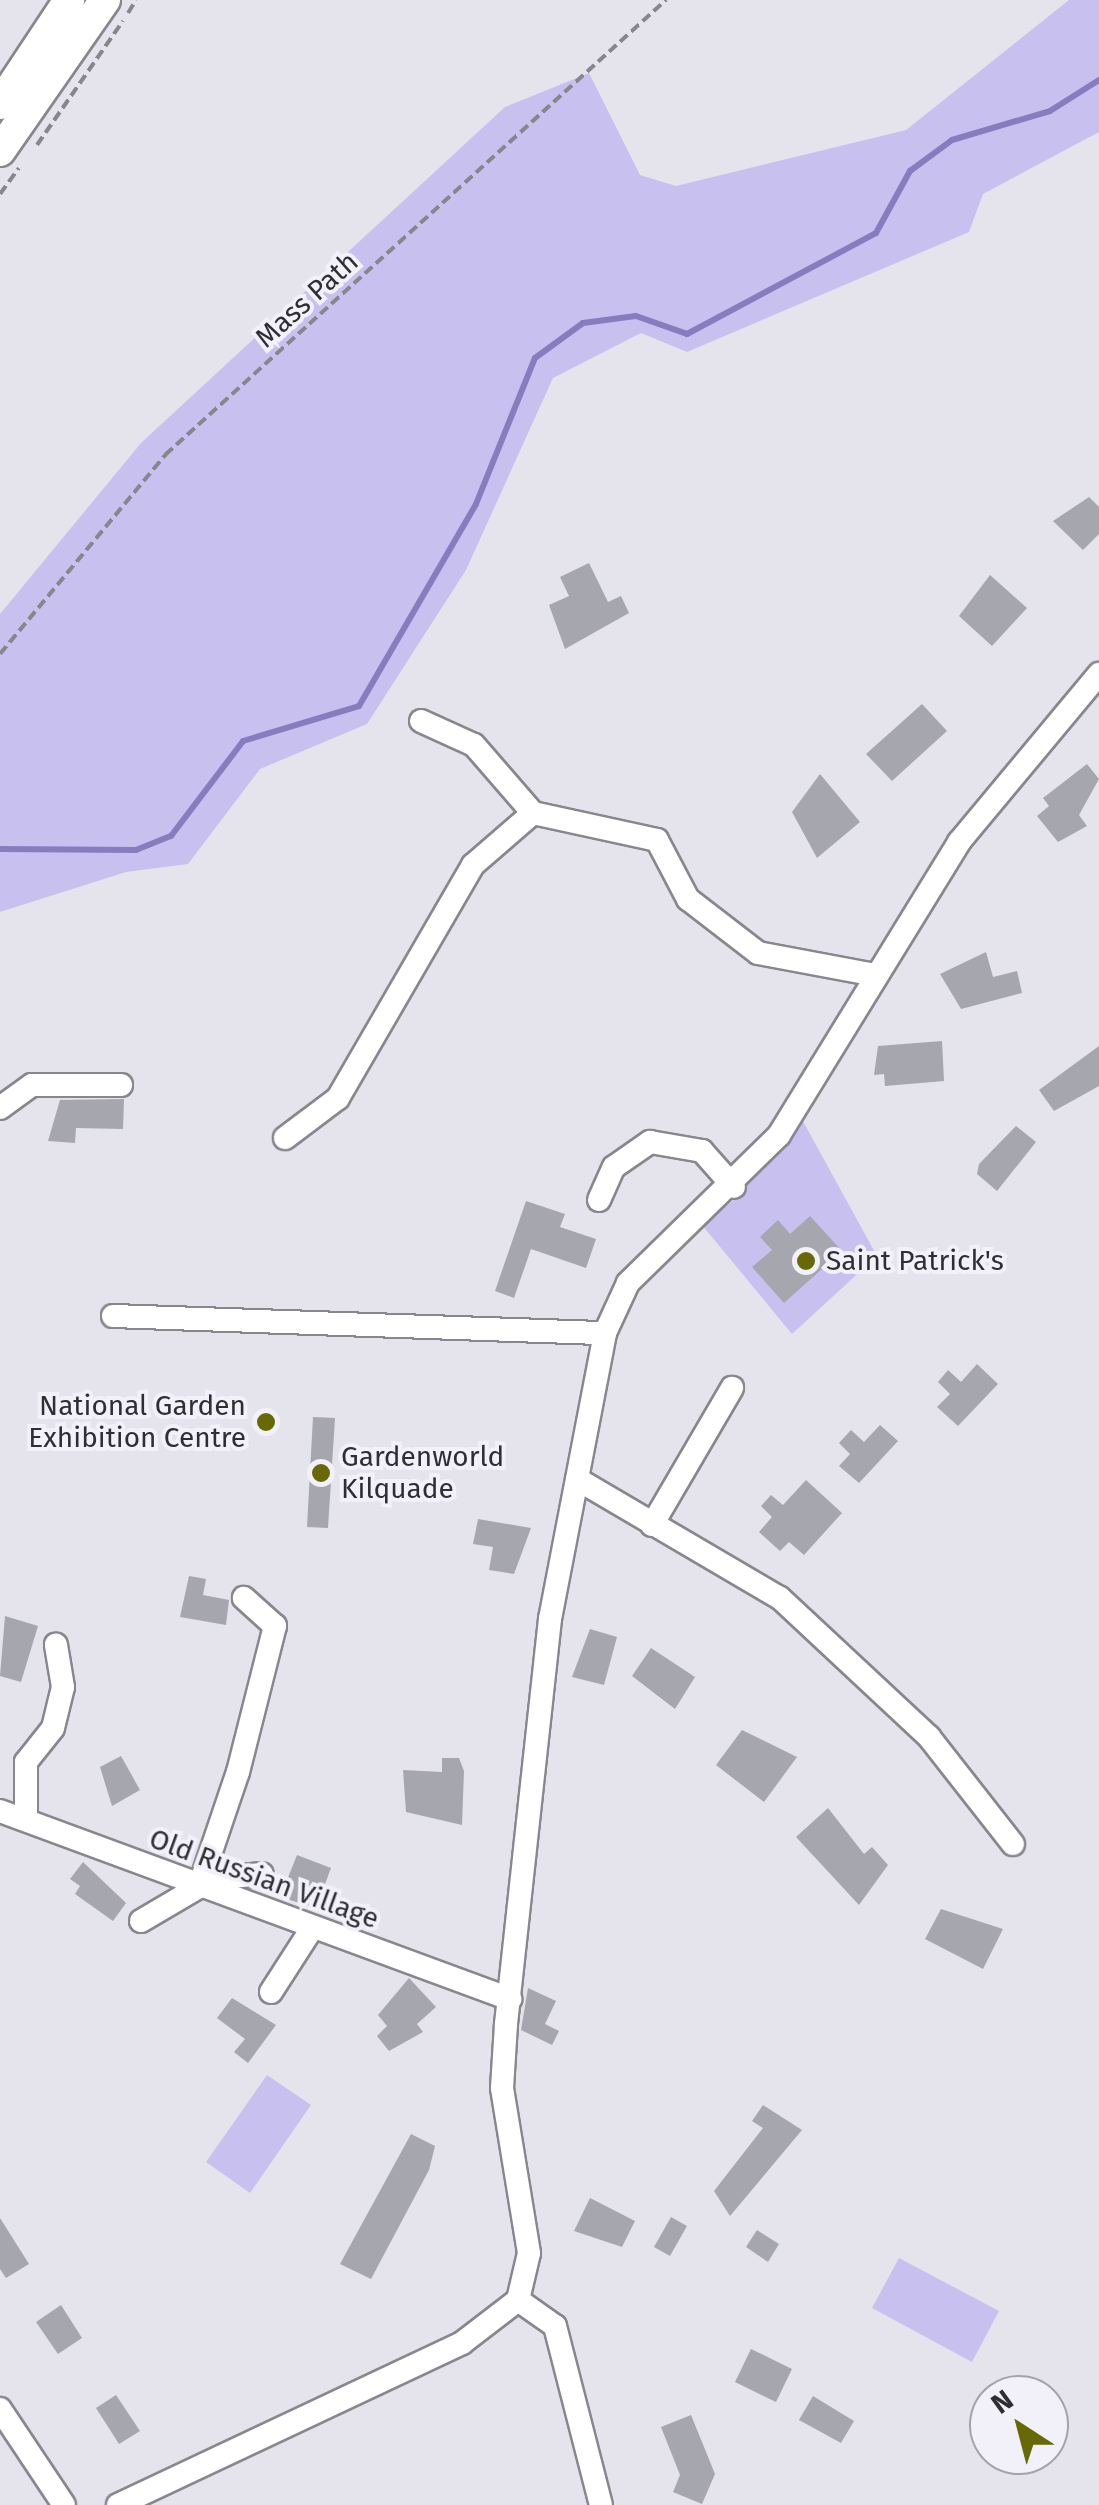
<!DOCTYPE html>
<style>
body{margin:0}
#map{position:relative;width:1099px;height:2505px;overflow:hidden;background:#e5e4ec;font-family:"Fira Sans",sans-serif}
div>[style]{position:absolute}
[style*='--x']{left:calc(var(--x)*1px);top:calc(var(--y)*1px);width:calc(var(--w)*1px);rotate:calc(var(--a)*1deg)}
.green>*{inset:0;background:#c8c1f0}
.stream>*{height:6px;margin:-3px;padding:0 3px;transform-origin:3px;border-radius:3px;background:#887cbf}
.building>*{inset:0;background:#a6a6ae}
.path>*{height:4px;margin-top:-2px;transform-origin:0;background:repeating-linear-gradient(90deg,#87868c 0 10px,transparent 0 15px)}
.roads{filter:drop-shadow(2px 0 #88878f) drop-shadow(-2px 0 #88878f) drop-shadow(0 2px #88878f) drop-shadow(0 -2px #88878f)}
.minor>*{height:22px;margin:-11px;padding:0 11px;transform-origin:11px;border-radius:11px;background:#fff}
.major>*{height:30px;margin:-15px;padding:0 15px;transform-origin:15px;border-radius:15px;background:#fff}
.dots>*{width:28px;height:28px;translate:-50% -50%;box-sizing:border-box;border:5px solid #f2f1fa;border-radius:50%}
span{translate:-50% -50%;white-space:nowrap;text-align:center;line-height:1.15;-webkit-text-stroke:8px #f2f1fa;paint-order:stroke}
.street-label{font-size:28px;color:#2f2f32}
.poi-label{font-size:28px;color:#2f2f32}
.left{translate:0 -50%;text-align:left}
.right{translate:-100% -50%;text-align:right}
.north{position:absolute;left:969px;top:2375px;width:100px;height:100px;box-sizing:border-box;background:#f2f1fa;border:2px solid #a4a3aa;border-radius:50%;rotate:324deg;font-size:28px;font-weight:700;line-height:40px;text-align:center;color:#2f2f32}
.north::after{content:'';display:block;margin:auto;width:35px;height:45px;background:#666906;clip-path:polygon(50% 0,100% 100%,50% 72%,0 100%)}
</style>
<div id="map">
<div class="green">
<i style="clip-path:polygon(1069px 0,1099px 0,1099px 132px,983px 194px,969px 232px,687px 352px,641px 333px,553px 378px,466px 570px,367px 724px,260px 769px,188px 864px,126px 872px,0 912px,0 614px,141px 443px,505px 107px,589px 73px,640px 175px,676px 186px,906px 130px)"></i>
<i style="clip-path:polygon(799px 1114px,877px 1256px,792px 1334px,702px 1225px,739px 1196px)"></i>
<i style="clip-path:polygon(267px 2075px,311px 2105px,250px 2193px,206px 2162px)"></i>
<i style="clip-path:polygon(899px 2258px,999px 2311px,972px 2362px,872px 2308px)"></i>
</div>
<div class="stream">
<i style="--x:0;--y:849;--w:136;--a:0.4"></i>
<i style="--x:136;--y:850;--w:38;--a:-22"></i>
<i style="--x:171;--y:836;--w:119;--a:-52.8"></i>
<i style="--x:243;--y:741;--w:121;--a:-16.8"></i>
<i style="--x:359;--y:706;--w:233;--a:-59.9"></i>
<i style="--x:476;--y:504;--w:157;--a:-68"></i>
<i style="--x:535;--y:358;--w:59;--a:-36.1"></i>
<i style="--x:583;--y:323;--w:53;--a:-7.5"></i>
<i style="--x:636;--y:316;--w:54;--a:19.4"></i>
<i style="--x:687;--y:334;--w:214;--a:-28.1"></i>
<i style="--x:876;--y:233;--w:71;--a:-61.3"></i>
<i style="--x:910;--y:171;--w:52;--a:-36.4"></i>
<i style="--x:952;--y:140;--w:102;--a:-16.5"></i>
<i style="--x:1050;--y:111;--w:58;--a:-32.3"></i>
</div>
<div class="building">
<i style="clip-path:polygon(1089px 497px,1099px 507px,1099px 534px,1083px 550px,1053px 521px)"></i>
<i style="clip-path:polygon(589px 563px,608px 602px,621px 596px,629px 613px,565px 649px,549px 605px,569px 596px,560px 577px)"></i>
<i style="clip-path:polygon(990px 575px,1027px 608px,992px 646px,959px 616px)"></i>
<i style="clip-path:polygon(922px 704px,947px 731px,892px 781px,866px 754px)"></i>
<i style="clip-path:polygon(1087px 764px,1099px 779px,1079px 815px,1087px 826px,1058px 842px,1037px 816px,1049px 806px,1043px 798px)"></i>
<i style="clip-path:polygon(820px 774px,860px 822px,817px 858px,792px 812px)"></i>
<i style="clip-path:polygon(986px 952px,993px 977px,1017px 971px,1022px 993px,961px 1009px,940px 974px)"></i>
<i style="clip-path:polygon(942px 1041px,944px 1081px,885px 1086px,884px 1074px,874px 1075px,878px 1046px)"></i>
<i style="clip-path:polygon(1099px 1046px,1099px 1086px,1054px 1111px,1039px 1090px)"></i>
<i style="clip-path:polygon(124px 1099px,123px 1129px,76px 1128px,75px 1143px,48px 1141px,60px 1100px)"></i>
<i style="clip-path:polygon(1016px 1126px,1036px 1142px,997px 1191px,977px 1174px,979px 1164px)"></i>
<i style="clip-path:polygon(526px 1201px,565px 1214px,560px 1227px,596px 1239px,586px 1268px,531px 1249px,514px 1298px,495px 1291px)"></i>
<i style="clip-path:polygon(810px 1216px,842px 1251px,784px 1303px,752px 1267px,772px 1250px,760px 1237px,778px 1220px,790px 1234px)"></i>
<i style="clip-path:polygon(977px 1364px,998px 1384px,958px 1426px,937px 1407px,950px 1394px,938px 1382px,948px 1370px,961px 1382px)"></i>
<i style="clip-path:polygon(313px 1417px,335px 1418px,328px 1528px,307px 1527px)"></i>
<i style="clip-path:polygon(880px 1425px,898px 1441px,859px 1483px,839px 1466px,850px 1454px,839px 1443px,851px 1430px,864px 1442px)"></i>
<i style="clip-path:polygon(806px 1480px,842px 1513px,804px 1555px,789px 1542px,780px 1551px,759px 1532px,772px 1517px,761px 1506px,771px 1495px,783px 1505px)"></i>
<i style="clip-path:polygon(478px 1519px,531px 1528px,514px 1574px,489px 1570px,493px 1547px,473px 1544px)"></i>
<i style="clip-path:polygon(189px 1576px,206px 1579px,203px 1595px,229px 1600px,226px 1625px,180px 1617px)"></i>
<i style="clip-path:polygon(5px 1616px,38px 1626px,21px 1682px,0 1676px)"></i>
<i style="clip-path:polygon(590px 1629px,617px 1637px,604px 1685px,572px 1677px)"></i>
<i style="clip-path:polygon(651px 1648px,695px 1677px,675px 1709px,632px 1676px)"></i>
<i style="clip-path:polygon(742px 1730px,797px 1757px,764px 1802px,716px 1765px)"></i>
<i style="clip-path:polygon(121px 1756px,140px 1790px,112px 1806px,100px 1767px)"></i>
<i style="clip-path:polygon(442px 1758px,459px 1758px,464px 1771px,462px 1825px,406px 1812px,403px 1770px,442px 1772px)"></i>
<i style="clip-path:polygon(828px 1808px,864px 1854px,872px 1847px,888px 1865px,859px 1905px,796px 1837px)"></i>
<i style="clip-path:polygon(297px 1855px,331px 1868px,316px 1908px,264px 1892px,276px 1876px,287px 1880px)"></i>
<i style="clip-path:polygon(83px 1862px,126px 1903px,113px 1921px,75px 1894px,80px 1886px,70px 1879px)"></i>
<i style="clip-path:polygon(941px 1909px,1003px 1929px,983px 1969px,925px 1939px)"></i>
<i style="clip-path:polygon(409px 1978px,436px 2007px,417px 2024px,423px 2032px,389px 2051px,377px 2036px,387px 2026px,378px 2015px)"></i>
<i style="clip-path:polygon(528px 1988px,556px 2001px,545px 2024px,559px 2031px,552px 2045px,521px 2030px)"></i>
<i style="clip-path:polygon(232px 1998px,276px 2025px,248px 2063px,234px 2052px,245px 2039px,217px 2018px)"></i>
<i style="clip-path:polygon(763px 2105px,802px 2130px,730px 2216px,714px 2191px,763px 2128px,752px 2121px)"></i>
<i style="clip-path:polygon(411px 2134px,435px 2146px,429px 2170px,371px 2279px,340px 2264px)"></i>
<i style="clip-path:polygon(590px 2198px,635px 2221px,622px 2247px,574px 2231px)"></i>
<i style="clip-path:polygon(671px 2217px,687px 2226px,670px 2256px,654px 2247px)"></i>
<i style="clip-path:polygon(0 2218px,29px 2264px,6px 2278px,0 2269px)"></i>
<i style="clip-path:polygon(757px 2230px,779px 2244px,768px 2262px,746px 2247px)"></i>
<i style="clip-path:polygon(61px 2305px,82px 2338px,58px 2354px,36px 2322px)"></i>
<i style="clip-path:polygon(751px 2349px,792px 2369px,776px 2402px,735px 2382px)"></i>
<i style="clip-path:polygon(116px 2395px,140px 2431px,119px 2444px,96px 2408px)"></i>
<i style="clip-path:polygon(813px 2396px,854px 2421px,841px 2443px,799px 2420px)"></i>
<i style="clip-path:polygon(691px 2415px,715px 2474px,702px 2504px,673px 2492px,680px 2475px,661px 2427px)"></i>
</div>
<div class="path">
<i style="--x:128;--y:13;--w:15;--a:-58"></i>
<i style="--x:37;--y:145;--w:151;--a:-55.3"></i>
<i style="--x:0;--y:194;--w:32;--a:-54"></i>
<i style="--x:0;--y:654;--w:259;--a:-50.3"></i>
<i style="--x:165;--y:455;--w:677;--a:-42.25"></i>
</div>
<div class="roads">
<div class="minor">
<i style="--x:421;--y:721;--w:58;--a:24.4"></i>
<i style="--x:474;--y:745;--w:90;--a:49.1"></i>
<i style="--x:0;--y:1108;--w:39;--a:-36"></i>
<i style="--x:32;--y:1085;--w:89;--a:0"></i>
<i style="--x:285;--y:1138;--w:66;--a:-37"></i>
<i style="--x:338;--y:1098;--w:269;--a:-59.9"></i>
<i style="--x:473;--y:865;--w:79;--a:-40.9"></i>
<i style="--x:533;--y:813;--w:127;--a:12.3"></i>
<i style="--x:657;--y:840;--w:67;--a:62.3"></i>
<i style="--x:688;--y:899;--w:88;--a:37.6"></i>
<i style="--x:758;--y:953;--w:114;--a:10.6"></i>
<i style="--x:599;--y:1200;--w:36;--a:-66"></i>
<i style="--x:614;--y:1167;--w:44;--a:-34.8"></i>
<i style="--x:650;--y:1142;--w:53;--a:9.8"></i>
<i style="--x:702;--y:1151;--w:48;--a:48.4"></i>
<i style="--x:113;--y:1316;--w:492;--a:2"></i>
<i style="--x:577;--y:1479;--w:235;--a:30.4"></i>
<i style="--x:780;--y:1598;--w:204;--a:43"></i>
<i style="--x:929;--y:1737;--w:136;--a:51.9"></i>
<i style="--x:652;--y:1525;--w:159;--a:-59.7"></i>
<i style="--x:0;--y:1811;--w:544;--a:20.24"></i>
<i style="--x:26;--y:1819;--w:57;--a:-90"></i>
<i style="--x:26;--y:1762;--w:43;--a:-51.5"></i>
<i style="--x:53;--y:1728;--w:42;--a:-76.3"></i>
<i style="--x:63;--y:1687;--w:43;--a:-99.5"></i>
<i style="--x:201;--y:1880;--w:61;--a:-5.6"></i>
<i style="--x:141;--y:1921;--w:67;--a:-30.4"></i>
<i style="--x:199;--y:1887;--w:121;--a:-71.3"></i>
<i style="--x:238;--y:1772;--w:151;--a:-75.8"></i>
<i style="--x:275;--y:1626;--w:42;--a:-137.9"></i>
<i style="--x:271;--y:1992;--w:74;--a:-57.2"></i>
<i style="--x:518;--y:2300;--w:45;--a:35.1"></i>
<i style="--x:555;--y:2326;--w:185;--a:75.6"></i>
<i style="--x:0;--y:2409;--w:115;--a:56.3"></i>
<i style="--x:118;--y:2505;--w:380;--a:-25.2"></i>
<i style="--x:462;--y:2343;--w:71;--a:-37.5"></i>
<i style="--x:518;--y:2300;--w:48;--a:-76.8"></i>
<i style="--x:529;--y:2253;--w:167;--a:-99.3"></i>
<i style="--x:502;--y:2088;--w:64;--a:-86.4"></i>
<i style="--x:506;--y:2024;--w:407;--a:-83.8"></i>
<i style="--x:550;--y:1619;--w:291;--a:-79.1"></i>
<i style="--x:605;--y:1333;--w:55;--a:-65.3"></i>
<i style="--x:628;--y:1283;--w:211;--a:-44.4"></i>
<i style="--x:779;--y:1135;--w:344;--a:-58.4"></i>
<i style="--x:959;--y:842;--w:219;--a:-50.2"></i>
</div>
<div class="major">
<i style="--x:0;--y:104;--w:125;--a:-56.4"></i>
<i style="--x:0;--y:151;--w:184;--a:-55.2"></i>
</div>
</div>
<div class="dots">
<i style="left:806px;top:1261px;background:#666906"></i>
<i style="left:266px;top:1422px;background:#666906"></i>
<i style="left:321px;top:1473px;background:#666906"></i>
</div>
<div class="street-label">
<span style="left:307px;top:300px;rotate:-42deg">Mass Path</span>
<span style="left:264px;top:1879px;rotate:20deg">Old Russian Village</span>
</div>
<div class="poi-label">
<span class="left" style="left:826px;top:1261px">Saint Patrick's</span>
<span class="right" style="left:246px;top:1422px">National Garden<br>Exhibition Centre</span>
<span class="left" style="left:341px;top:1473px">Gardenworld<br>Kilquade</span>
</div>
<div class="north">N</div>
</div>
